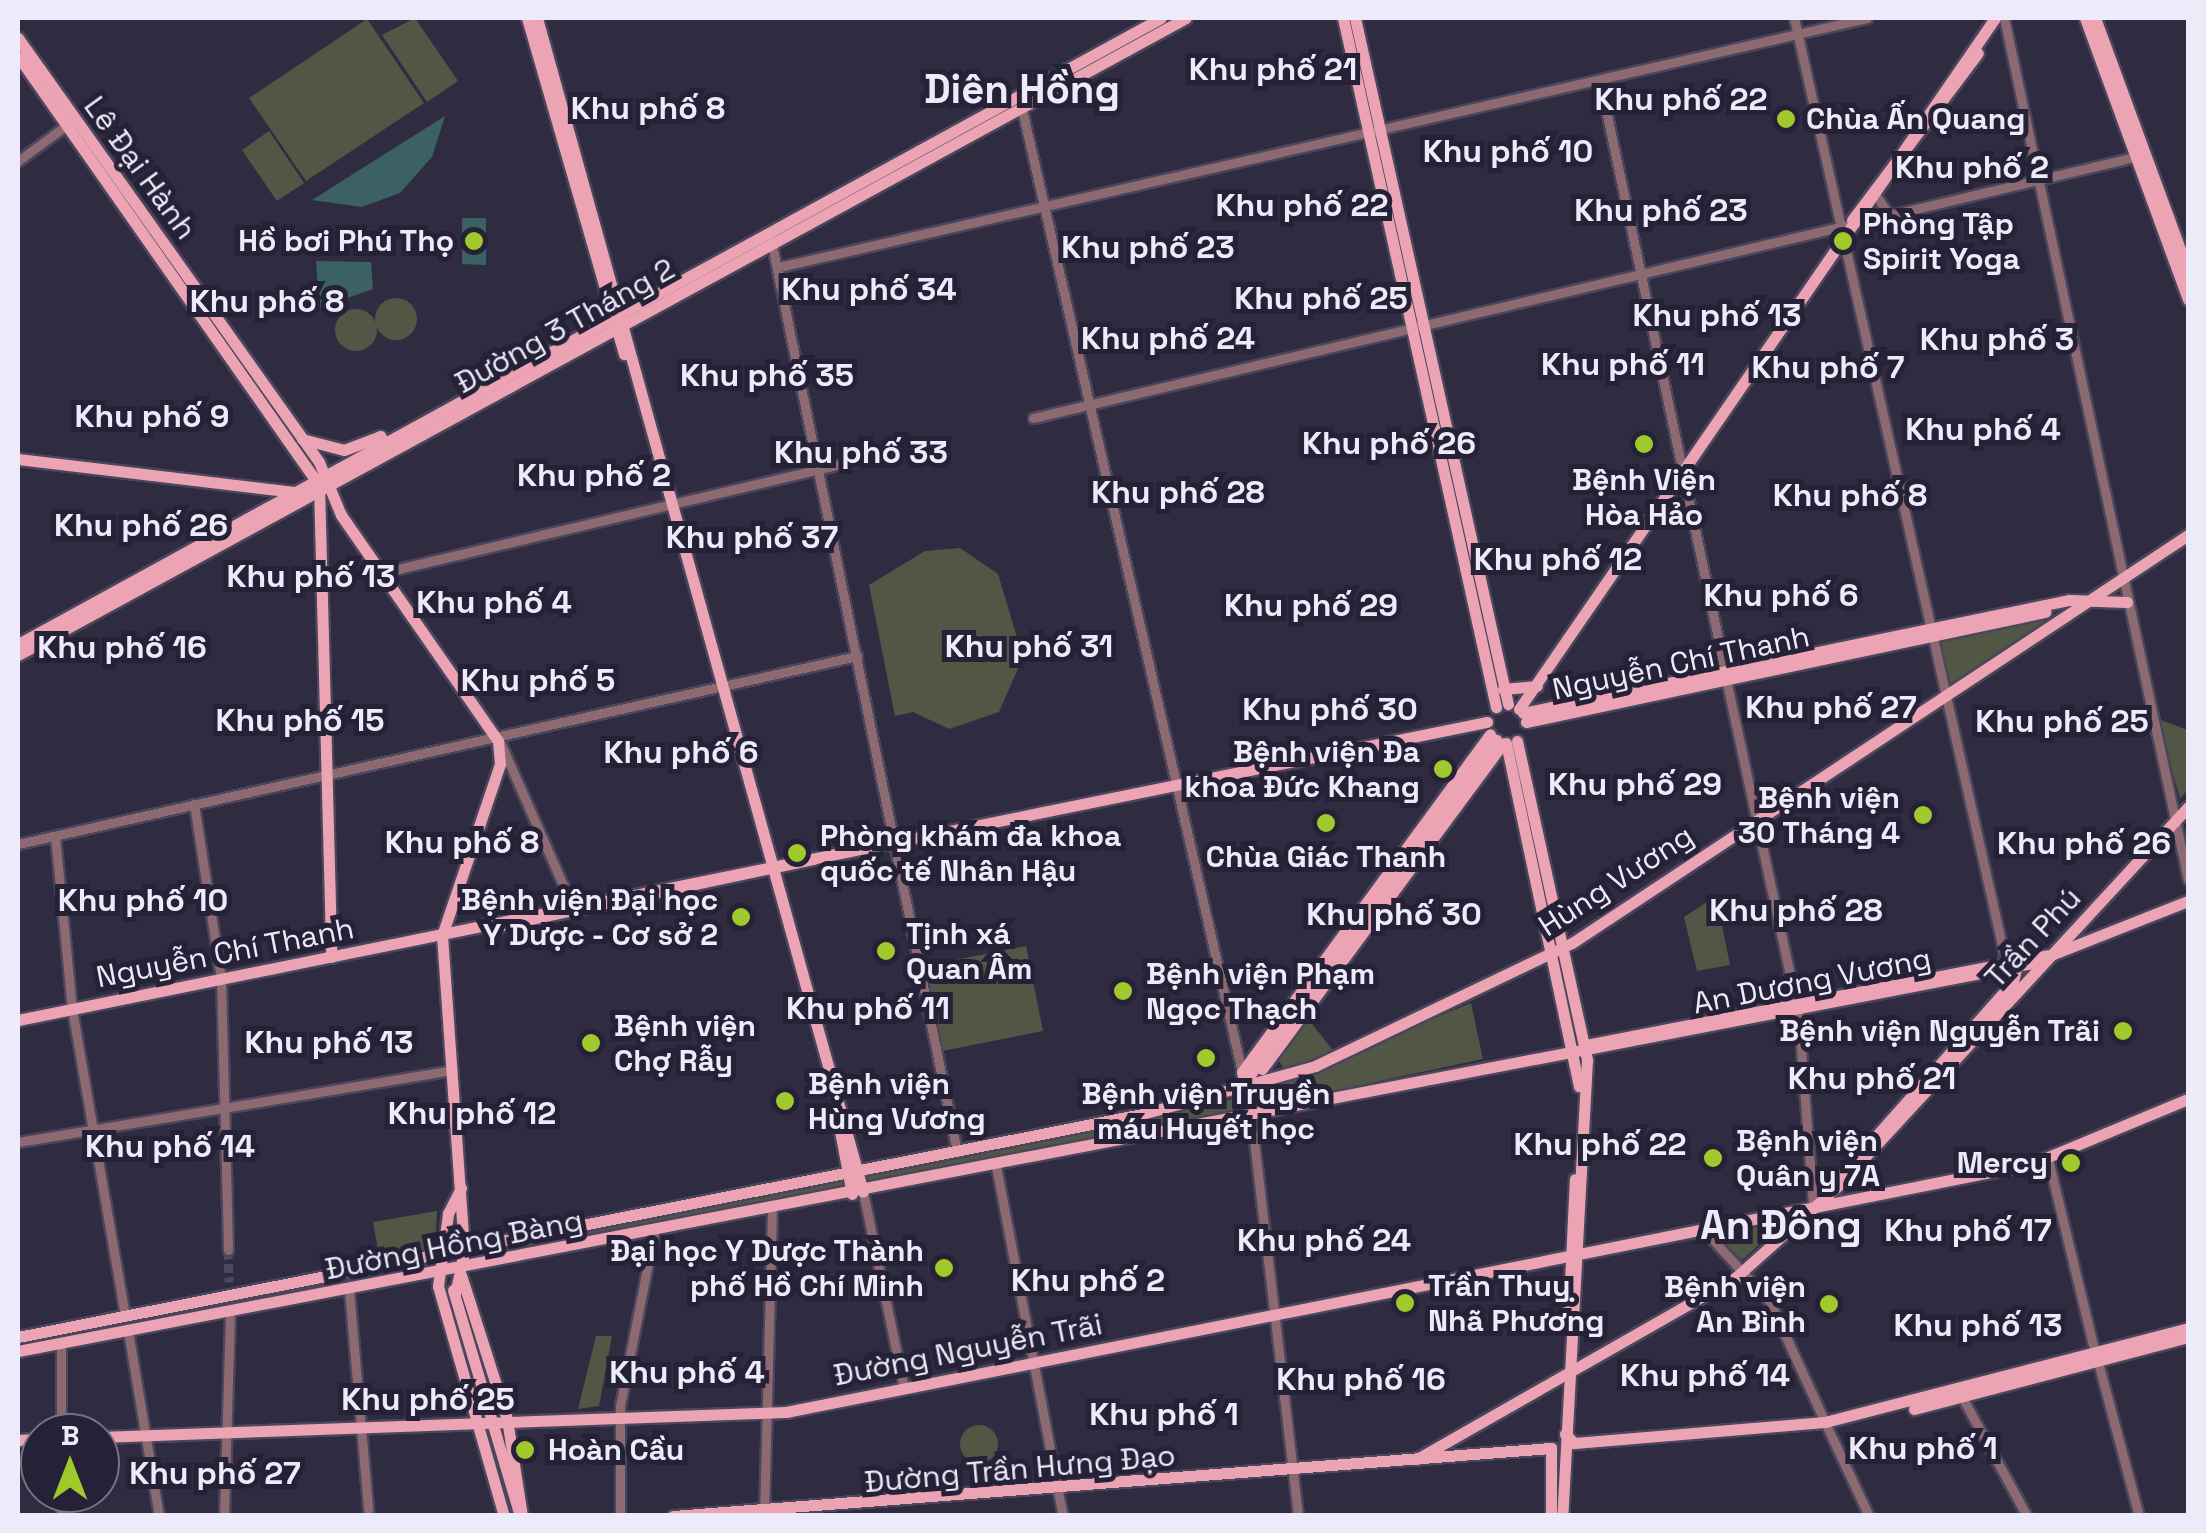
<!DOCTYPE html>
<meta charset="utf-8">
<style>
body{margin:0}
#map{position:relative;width:2206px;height:1533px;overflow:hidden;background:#2f2b41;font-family:"Space Grotesk",sans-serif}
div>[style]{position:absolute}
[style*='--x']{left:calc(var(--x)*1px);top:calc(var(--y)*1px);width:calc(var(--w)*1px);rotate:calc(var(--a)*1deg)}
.green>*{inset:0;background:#525745}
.round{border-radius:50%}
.water>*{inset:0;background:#3c6162}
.minor-tunnel>*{height:9px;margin-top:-4.5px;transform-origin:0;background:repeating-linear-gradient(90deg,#4c485d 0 9px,transparent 0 13.5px)}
.roads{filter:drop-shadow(2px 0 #4a465b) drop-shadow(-2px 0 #4a465b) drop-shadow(0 2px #4a465b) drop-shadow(0 -2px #4a465b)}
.minor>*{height:9px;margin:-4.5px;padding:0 4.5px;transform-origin:4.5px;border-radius:4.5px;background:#8d6a72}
.major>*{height:11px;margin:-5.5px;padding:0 5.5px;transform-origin:5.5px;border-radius:5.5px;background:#eca4b5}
.dots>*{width:28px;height:28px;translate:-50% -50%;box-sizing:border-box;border:5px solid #252137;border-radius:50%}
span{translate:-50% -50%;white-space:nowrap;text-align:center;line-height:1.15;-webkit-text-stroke:10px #252137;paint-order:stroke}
.poi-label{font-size:30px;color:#edebfa;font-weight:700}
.left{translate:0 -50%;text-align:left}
.right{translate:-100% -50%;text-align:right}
.street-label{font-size:30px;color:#edebfa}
.neighbourhood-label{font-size:32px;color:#edebfa;font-weight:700}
.district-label{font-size:40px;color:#edebfa;font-weight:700}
.frame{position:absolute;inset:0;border:20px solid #edebfa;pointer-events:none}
.north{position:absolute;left:20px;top:1413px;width:100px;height:100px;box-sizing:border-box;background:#252137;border:2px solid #757285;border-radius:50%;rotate:0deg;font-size:28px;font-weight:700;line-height:40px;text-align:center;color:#edebfa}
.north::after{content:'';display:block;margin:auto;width:35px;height:45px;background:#a0c92b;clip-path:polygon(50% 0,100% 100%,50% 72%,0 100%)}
</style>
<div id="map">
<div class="green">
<i style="clip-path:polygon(415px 18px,458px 81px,427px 102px,382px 35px)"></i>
<i style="clip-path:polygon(367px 19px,424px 103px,306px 181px,249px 98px)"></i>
<i style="clip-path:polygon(269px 131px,304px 183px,277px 201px,242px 150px)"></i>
<i class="round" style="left:375px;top:298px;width:42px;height:42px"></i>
<i class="round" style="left:335px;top:309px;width:42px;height:42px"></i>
<i style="clip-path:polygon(960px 548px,998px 574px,1023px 657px,999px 712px,949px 729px,913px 712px,895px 716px,869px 585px,925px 551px)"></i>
<i style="clip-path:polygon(2057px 616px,1950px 687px,1940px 639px)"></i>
<i style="clip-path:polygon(2158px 719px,2188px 730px,2188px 789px,2180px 799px)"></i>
<i style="clip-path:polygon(1716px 896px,1730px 965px,1697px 971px,1684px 917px)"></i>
<i style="clip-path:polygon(1026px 946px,1043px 1031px,942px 1051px,925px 966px)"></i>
<i style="clip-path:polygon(1471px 1003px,1483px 1059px,1266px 1105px,1262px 1089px)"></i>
<i style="clip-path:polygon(1308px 1019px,1336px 1054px,1286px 1071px,1278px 1060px)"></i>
<i style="clip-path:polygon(1238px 1098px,1241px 1111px,865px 1189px,862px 1176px)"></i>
<i style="clip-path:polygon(845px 1180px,847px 1190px,472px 1264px,470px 1254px)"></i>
<i style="clip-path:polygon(437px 1211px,435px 1253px,380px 1261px,373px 1222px)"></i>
<i style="clip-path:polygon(1783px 1223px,1742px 1260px,1719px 1237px,1719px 1234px)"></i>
<i style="clip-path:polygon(596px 1336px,612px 1336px,599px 1406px,578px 1409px)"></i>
<i class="round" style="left:960px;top:1425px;width:38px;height:38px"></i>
</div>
<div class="water">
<i style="clip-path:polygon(445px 116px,432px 157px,400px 193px,362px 207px,312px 200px)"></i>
<i style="clip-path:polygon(462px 218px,486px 218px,486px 265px,462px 264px)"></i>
<i style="clip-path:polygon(316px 261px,371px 262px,373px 289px,319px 308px)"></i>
</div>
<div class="minor-tunnel">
<i style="--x:228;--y:1250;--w:32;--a:88"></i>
</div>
<div class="roads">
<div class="minor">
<i style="--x:1794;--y:18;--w:964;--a:77.36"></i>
<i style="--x:2004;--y:18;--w:881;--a:77.95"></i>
<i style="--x:1600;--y:82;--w:602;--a:78.02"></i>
<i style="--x:1021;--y:105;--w:992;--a:77.13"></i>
<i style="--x:18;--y:161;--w:62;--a:-36.5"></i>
<i style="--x:1877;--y:197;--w:23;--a:56"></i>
<i style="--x:771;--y:240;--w:931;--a:78.47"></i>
<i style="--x:779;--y:267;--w:1116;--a:-12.89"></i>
<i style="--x:1033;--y:418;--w:1137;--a:-13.33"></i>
<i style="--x:381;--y:573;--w:529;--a:-13.33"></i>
<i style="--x:1726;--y:679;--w:327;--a:77.8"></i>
<i style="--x:500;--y:742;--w:178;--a:66.2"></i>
<i style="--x:194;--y:804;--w:177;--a:81.2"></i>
<i style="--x:221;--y:979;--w:271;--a:88.5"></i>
<i style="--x:55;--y:836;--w:174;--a:84.4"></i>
<i style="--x:72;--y:1009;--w:312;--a:80.2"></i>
<i style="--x:18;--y:844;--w:860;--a:-12.63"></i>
<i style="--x:1798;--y:1010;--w:198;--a:85.6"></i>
<i style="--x:1251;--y:1115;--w:404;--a:83.3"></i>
<i style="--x:18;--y:1142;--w:440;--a:-9.4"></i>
<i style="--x:2048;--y:1159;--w:200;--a:76.4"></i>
<i style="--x:996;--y:1166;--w:356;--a:79.2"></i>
<i style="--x:863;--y:1192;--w:201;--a:78.2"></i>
<i style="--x:1704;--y:1230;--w:98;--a:47.5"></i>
<i style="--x:1770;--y:1302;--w:132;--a:65.4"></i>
<i style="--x:349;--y:1290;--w:220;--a:85"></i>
<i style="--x:128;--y:1331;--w:188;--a:80.5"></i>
<i style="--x:61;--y:1343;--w:90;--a:90"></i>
<i style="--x:2098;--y:1362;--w:159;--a:75.1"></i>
<i style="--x:1962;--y:1397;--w:136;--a:61.4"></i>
<i style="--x:1828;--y:1429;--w:96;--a:64.8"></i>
<i style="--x:61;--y:1493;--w:23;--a:90"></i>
<i style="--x:224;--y:1516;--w:204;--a:-88.3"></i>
<i style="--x:620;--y:1516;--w:110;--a:-90"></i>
<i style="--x:620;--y:1406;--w:177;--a:-78.9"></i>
<i style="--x:764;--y:1516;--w:307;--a:-88.5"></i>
</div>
<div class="major">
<i style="--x:527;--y:18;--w:350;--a:73.9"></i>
<i style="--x:537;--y:18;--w:1218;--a:74.48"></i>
<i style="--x:1343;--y:18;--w:706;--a:77.48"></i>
<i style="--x:1355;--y:18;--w:703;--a:77.43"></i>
<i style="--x:2085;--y:18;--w:300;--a:69.9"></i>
<i style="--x:2095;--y:18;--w:270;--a:69.8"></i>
<i style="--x:18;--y:38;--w:520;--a:54.63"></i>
<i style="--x:319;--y:462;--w:57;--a:67.5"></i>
<i style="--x:341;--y:515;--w:275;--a:55.2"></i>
<i style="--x:498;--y:741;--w:23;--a:85"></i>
<i style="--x:500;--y:764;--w:181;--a:108.7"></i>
<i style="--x:442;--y:935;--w:318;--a:86"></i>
<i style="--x:464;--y:1252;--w:43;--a:102.1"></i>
<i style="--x:18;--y:56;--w:524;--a:54.95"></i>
<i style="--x:319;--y:485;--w:472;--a:88.5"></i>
<i style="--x:1852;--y:220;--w:209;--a:-53"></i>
<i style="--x:302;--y:439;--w:43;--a:14.7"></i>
<i style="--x:344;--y:450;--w:39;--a:-21"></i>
<i style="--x:380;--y:436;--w:8;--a:60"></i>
<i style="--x:18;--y:459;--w:278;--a:6.8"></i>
<i style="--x:18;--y:644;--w:1303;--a:-28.71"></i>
<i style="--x:18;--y:655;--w:1330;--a:-28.61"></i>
<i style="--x:1503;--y:689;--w:34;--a:-5"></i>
<i style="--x:1519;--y:709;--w:839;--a:-55.44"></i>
<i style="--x:1523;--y:713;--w:558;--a:-11.69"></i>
<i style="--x:2069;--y:600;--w:58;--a:2"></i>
<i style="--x:1526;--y:722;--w:531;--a:-11.97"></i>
<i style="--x:1517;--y:741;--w:327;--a:77.6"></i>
<i style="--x:1587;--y:1060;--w:457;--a:93.1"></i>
<i style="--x:1506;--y:743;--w:351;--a:78"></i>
<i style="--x:488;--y:928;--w:333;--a:-12"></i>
<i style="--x:18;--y:1020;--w:1499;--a:-11.47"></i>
<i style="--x:1585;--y:1045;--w:471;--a:-11"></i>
<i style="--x:1262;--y:1069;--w:405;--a:-53.5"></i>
<i style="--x:1244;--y:1083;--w:426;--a:-53.7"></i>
<i style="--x:1246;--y:1090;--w:25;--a:79"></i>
<i style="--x:1251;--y:1115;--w:44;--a:-101.8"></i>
<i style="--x:1242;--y:1072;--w:419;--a:-53.7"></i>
<i style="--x:840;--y:1131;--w:64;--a:79.2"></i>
<i style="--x:461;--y:1188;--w:29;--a:117"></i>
<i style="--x:448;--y:1214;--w:73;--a:97.9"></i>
<i style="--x:438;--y:1286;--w:239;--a:74"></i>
<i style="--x:1830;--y:1188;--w:276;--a:-48.4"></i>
<i style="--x:2013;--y:982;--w:22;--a:-77"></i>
<i style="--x:461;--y:1275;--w:151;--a:72.3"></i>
<i style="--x:507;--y:1419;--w:98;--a:81.2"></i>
<i style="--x:453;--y:1290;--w:236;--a:73.5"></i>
<i style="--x:1568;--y:1325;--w:146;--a:-87.3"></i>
<i style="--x:18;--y:1337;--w:1146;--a:-11.22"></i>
<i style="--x:1142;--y:1114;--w:180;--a:-15.5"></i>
<i style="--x:1315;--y:1066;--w:285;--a:-25.6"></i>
<i style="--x:1572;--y:943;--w:739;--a:-33.52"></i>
<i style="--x:18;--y:1351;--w:2047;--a:-10.9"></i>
<i style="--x:2028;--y:964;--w:172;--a:-21.5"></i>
<i style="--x:1914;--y:1409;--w:283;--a:-14.7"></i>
<i style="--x:1565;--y:1434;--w:13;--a:45"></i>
<i style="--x:1574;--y:1443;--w:252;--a:-4.8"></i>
<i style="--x:1825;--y:1422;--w:375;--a:-14.5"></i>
<i style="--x:100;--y:1437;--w:686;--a:-2.09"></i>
<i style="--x:786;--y:1412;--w:1269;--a:-11.27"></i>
<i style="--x:2031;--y:1164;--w:170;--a:-22.5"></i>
<i style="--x:18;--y:1440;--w:22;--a:-3"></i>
<i style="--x:1551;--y:1448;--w:68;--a:90"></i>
<i style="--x:1417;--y:1459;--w:367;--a:-29.7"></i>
<i style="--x:1736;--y:1277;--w:140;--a:-41.8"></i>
<i style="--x:1840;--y:1184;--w:513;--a:-47.29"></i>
<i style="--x:673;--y:1516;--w:881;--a:-4.43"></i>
</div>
</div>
<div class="dots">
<i style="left:1786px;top:119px;background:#a0c92b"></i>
<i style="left:474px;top:241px;background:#a0c92b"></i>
<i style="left:1843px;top:241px;background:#a0c92b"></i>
<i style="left:1644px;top:444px;background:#a0c92b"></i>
<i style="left:1443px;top:769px;background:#a0c92b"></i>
<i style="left:1923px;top:815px;background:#a0c92b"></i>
<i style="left:1326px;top:823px;background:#a0c92b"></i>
<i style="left:797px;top:853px;background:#a0c92b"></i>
<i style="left:741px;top:917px;background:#a0c92b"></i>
<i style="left:886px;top:951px;background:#a0c92b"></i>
<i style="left:1123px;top:991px;background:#a0c92b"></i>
<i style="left:2123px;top:1031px;background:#a0c92b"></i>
<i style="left:591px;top:1043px;background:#a0c92b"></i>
<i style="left:1206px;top:1058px;background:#a0c92b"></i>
<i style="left:785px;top:1101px;background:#a0c92b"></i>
<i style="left:1713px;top:1158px;background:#a0c92b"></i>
<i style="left:2071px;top:1163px;background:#a0c92b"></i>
<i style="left:944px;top:1268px;background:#a0c92b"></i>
<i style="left:1405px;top:1303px;background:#a0c92b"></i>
<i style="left:1829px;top:1304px;background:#a0c92b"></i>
<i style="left:525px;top:1450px;background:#a0c92b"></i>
</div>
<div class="poi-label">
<span class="left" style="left:1806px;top:119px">Chùa Ấn Quang</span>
<span class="left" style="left:1863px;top:241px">Phòng Tập<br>Spirit Yoga</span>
<span class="right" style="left:454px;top:241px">Hồ bơi Phú Thọ</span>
<span style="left:1644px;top:497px">Bệnh Viện<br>Hòa Hảo</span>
<span class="right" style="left:1420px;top:769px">Bệnh viện Đa<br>khoa Đức Khang</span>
<span class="right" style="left:1900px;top:815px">Bệnh viện<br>30 Tháng 4</span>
<span class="left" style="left:820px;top:853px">Phòng khám đa khoa<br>quốc tế Nhân Hậu</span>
<span style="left:1326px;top:857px">Chùa Giác Thanh</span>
<span class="right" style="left:718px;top:917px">Bệnh viện Đại học<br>Y Dược - Cơ sở 2</span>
<span class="left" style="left:906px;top:951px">Tịnh xá<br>Quan Âm</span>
<span class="left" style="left:1146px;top:991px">Bệnh viện Phạm<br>Ngọc Thạch</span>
<span class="left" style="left:614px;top:1043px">Bệnh viện<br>Chợ Rẫy</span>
<span class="right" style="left:2100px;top:1031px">Bệnh viện Nguyễn Trãi</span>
<span class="left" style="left:808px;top:1101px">Bệnh viện<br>Hùng Vương</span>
<span style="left:1206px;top:1111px">Bệnh viện Truyền<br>máu Huyết học</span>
<span class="left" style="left:1736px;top:1158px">Bệnh viện<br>Quân y 7A</span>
<span class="right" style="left:2048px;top:1163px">Mercy</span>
<span class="right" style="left:924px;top:1268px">Đại học Y Dược Thành<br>phố Hồ Chí Minh</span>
<span class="left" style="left:1428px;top:1303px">Trần Thuỵ<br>Nhã Phương</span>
<span class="right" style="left:1806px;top:1304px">Bệnh viện<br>An Bình</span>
<span class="left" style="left:548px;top:1450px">Hoàn Cầu</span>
</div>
<div class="street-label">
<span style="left:140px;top:168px;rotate:54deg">Lê Đại Hành</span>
<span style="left:565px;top:326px;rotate:-29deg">Đường 3 Tháng 2</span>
<span style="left:1681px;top:663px;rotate:-12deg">Nguyễn Chí Thanh</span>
<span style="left:1616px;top:881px;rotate:-33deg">Hùng Vương</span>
<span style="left:2033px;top:938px;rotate:-47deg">Trần Phú</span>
<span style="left:225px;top:953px;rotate:-11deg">Nguyễn Chí Thanh</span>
<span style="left:1812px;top:981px;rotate:-11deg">An Dương Vương</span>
<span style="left:454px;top:1245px;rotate:-11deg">Đường Hồng Bàng</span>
<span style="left:968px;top:1350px;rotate:-11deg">Đường Nguyễn Trãi</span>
<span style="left:1020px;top:1469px;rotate:-5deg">Đường Trần Hưng Đạo</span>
</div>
<div class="neighbourhood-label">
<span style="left:1273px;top:69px">Khu phố 21</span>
<span style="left:1681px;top:99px">Khu phố 22</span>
<span style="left:648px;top:108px">Khu phố 8</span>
<span style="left:1508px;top:151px">Khu phố 10</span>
<span style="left:1972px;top:167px">Khu phố 2</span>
<span style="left:1302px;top:205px">Khu phố 22</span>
<span style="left:1661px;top:210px">Khu phố 23</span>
<span style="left:1148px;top:247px">Khu phố 23</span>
<span style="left:869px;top:289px">Khu phố 34</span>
<span style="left:1321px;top:298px">Khu phố 25</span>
<span style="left:267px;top:301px">Khu phố 8</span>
<span style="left:1717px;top:315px">Khu phố 13</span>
<span style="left:1168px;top:338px">Khu phố 24</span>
<span style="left:1997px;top:339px">Khu phố 3</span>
<span style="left:1623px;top:364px">Khu phố 11</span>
<span style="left:1828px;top:367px">Khu phố 7</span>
<span style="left:767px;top:375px">Khu phố 35</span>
<span style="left:152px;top:416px">Khu phố 9</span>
<span style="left:1983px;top:429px">Khu phố 4</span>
<span style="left:1389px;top:443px">Khu phố 26</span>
<span style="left:861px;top:452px">Khu phố 33</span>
<span style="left:594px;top:475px">Khu phố 2</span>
<span style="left:1178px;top:492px">Khu phố 28</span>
<span style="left:1850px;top:495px">Khu phố 8</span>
<span style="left:141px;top:525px">Khu phố 26</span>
<span style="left:752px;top:537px">Khu phố 37</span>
<span style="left:1558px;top:559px">Khu phố 12</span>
<span style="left:311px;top:576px">Khu phố 13</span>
<span style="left:1781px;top:595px">Khu phố 6</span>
<span style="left:494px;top:602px">Khu phố 4</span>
<span style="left:1311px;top:605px">Khu phố 29</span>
<span style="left:1029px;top:646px">Khu phố 31</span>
<span style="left:122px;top:647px">Khu phố 16</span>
<span style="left:538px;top:680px">Khu phố 5</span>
<span style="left:1831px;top:707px">Khu phố 27</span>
<span style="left:1330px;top:709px">Khu phố 30</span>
<span style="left:300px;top:720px">Khu phố 15</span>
<span style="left:2062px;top:721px">Khu phố 25</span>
<span style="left:681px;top:752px">Khu phố 6</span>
<span style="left:1635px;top:784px">Khu phố 29</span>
<span style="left:462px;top:842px">Khu phố 8</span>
<span style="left:2084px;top:843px">Khu phố 26</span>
<span style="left:143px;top:900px">Khu phố 10</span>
<span style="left:1796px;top:910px">Khu phố 28</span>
<span style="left:1394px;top:914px">Khu phố 30</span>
<span style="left:868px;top:1008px">Khu phố 11</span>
<span style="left:329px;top:1042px">Khu phố 13</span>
<span style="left:1872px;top:1078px">Khu phố 21</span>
<span style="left:472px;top:1113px">Khu phố 12</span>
<span style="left:1600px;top:1144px">Khu phố 22</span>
<span style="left:170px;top:1146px">Khu phố 14</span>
<span style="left:1968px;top:1230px">Khu phố 17</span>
<span style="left:1324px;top:1240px">Khu phố 24</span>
<span style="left:1088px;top:1280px">Khu phố 2</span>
<span style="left:1978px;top:1325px">Khu phố 13</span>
<span style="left:687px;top:1372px">Khu phố 4</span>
<span style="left:1705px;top:1375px">Khu phố 14</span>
<span style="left:1361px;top:1379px">Khu phố 16</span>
<span style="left:428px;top:1399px">Khu phố 25</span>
<span style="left:1164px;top:1414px">Khu phố 1</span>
<span style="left:1923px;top:1448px">Khu phố 1</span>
<span style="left:215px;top:1473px">Khu phố 27</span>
</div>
<div class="district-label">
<span style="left:1022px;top:90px">Diên Hồng</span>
<span style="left:1781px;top:1226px">An Đông</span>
</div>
<div class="frame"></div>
<div class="north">B</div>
</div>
